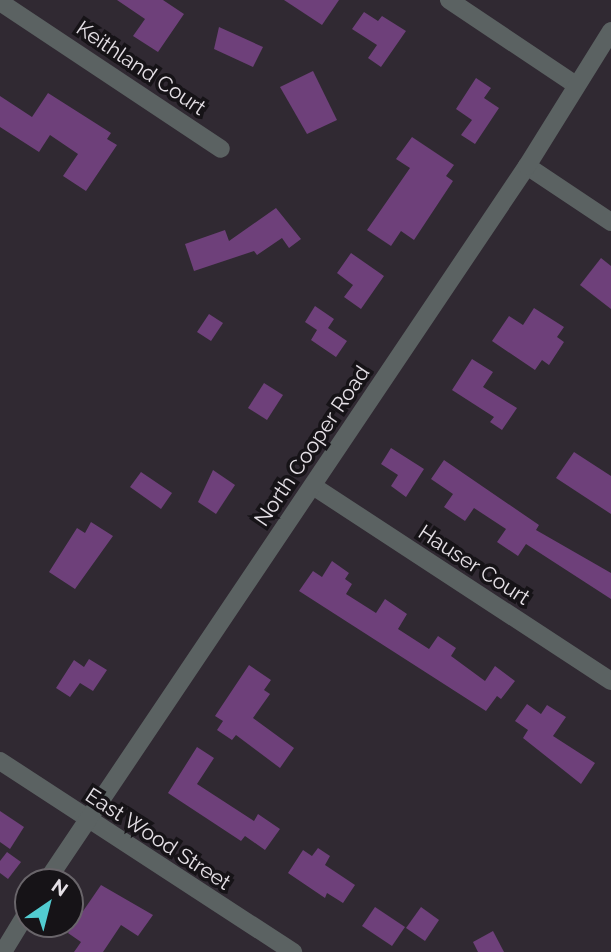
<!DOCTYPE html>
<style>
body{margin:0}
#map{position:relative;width:611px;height:952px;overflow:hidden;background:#302932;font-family:Raleway,sans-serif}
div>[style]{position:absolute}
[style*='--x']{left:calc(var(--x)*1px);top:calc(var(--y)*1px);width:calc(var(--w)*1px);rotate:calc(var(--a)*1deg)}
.building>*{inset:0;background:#6e407a}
.minor>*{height:18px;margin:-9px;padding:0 9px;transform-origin:9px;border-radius:9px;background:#5b6262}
span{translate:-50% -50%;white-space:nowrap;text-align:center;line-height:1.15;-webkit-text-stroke:7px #161317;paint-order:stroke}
.street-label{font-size:21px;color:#e5e0e6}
.north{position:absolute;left:14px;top:868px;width:70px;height:70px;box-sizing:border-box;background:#161317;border:2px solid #69656a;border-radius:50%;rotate:35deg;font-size:19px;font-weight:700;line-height:28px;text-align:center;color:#e5e0e6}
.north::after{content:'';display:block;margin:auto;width:24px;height:32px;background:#52ccd1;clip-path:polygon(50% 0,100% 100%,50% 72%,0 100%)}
</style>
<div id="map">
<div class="building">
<i style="clip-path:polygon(117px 0,163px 0,184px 14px,158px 52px,133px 36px,145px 19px)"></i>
<i style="clip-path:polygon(284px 0,339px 0,322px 25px)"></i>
<i style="clip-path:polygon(364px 12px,378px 21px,382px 16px,406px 31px,381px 67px,368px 58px,377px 45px,352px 29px)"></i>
<i style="clip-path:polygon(219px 27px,263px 47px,253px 67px,214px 49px)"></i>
<i style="clip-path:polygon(313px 71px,337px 120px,307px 134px,280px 87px)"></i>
<i style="clip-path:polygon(476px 78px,491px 88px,484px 98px,499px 108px,475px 144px,461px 135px,472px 120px,456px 109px)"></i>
<i style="clip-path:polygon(48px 93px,111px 133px,107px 139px,117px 145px,86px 191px,63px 176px,78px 154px,50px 135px,39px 152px,0 127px,0 96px,32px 117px)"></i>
<i style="clip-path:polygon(412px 137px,454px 165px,446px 176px,453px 181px,414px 240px,401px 231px,391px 246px,367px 230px,410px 168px,396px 159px)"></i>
<i style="clip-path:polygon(276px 208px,301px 239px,289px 248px,282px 238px,257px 255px,254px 251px,194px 271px,185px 244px,225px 230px,229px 241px)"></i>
<i style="clip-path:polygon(351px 253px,384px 276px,361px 309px,344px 297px,353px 285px,337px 273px)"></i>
<i style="clip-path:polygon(601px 258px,611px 266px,611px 309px,580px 285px)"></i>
<i style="clip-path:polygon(315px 306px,334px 319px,328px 328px,347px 341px,336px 357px,311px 340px,317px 330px,305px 322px)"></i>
<i style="clip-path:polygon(534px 308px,564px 327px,557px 337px,564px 342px,549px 365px,542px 360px,535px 370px,492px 341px,509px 316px,523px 325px)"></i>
<i style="clip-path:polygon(209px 314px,223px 323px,211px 341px,197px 332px)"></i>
<i style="clip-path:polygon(472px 359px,493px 372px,483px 387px,517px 408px,502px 430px,490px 422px,494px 417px,452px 390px)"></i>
<i style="clip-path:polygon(264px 383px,283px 395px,267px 420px,248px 408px)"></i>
<i style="clip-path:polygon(391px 448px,424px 469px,406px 497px,391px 486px,398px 475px,381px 464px)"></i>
<i style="clip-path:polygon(574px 452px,611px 476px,611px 514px,556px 478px)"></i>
<i style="clip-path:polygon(444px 460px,539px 525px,536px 530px,611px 573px,611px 599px,526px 544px,518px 556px,497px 542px,506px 529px,474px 508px,465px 521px,444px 507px,453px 494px,431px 479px)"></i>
<i style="clip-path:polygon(213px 470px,235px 485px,216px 514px,198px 502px)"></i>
<i style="clip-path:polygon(141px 472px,172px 493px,161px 509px,130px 487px)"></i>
<i style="clip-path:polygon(91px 522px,113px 536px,75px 589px,49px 572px,77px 528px,85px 533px)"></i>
<i style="clip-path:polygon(332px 561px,349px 573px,345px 579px,352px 584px,346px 594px,376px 613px,385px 599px,407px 614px,398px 629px,429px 649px,438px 636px,456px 648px,451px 656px,485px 681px,495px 666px,515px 681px,501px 699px,497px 696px,486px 711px,299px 591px,313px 571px,322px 577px)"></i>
<i style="clip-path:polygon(89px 659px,107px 670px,93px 691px,80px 683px,70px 697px,56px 688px,74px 660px,84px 667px)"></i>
<i style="clip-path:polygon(249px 665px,271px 680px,264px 690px,270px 694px,253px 718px,294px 748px,280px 768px,236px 735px,232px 740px,217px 730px,223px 721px,215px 716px)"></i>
<i style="clip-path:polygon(527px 704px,541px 714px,547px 705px,566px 717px,553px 736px,595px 763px,581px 784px,523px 738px,528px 730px,515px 721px)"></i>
<i style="clip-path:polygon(197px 747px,214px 758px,197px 784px,254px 821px,258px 814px,280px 829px,265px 850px,245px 836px,241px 841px,168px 793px)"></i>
<i style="clip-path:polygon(0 811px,24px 827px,10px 849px,0 842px)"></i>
<i style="clip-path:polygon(318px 848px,330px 856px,325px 865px,355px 885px,343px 903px,327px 893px,325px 898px,288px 873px,303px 850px,312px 856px)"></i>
<i style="clip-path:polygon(7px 852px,21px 862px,8px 879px,0 873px,0 861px)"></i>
<i style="clip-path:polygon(101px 885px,153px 915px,138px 936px,121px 925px,103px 952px,74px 952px,81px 942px,68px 933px)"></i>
<i style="clip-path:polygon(375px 907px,405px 927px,392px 946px,362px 926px)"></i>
<i style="clip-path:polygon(421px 907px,439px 920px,425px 941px,406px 928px)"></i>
<i style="clip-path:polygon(493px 931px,504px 952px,478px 952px,473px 942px)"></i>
</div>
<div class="minor">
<i style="--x:449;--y:0;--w:153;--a:33.8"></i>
<i style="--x:0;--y:2;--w:265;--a:33.6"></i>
<i style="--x:527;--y:166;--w:101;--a:33.7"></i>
<i style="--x:313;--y:486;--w:356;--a:33.2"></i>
<i style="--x:0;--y:761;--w:350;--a:33.1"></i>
<i style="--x:46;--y:882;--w:863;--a:-56.11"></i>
<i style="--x:527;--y:166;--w:159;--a:-58.1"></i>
<i style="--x:3;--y:952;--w:48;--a:-58.6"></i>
</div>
<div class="street-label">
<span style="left:141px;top:68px;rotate:34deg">Keithland Court</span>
<span style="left:312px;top:446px;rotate:-56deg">North Cooper Road</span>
<span style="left:474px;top:565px;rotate:33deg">Hauser Court</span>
<span style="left:158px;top:839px;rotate:33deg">East Wood Street</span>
</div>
<div class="north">N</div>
</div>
